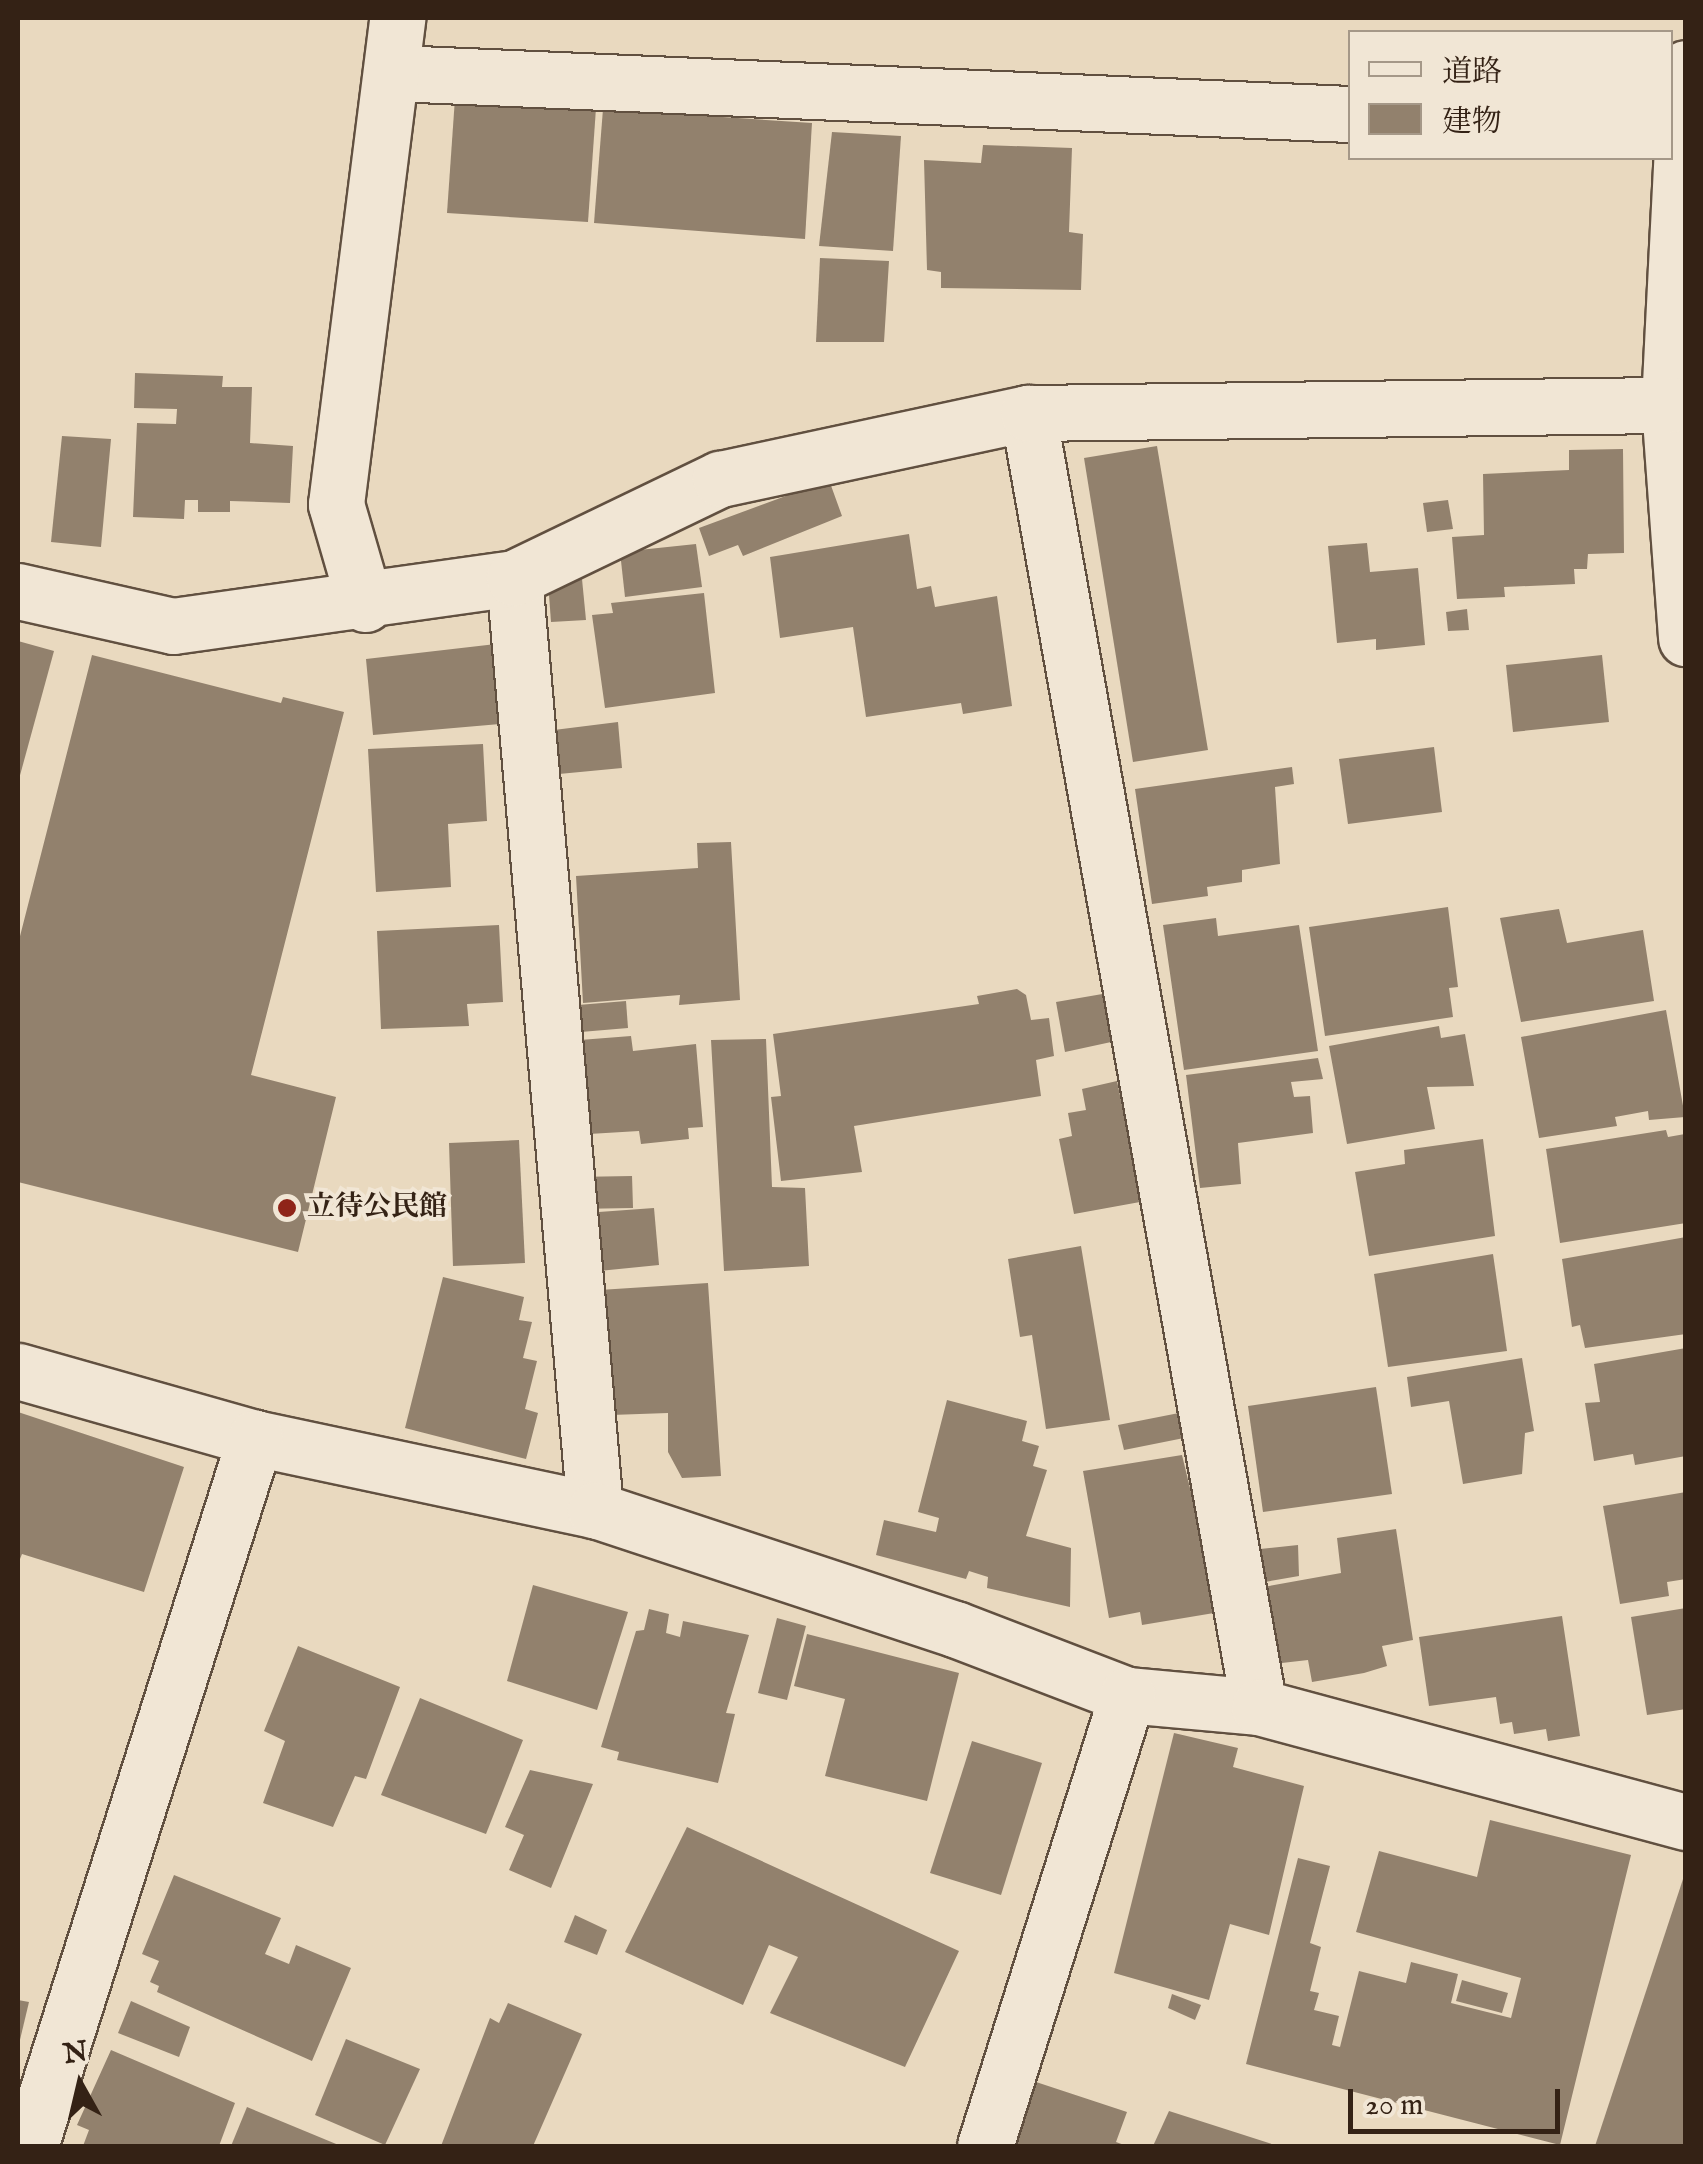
<!DOCTYPE html>
<meta charset="utf-8">
<style>
body{margin:0}
#map{position:relative;width:1703px;height:2164px;overflow:hidden;background:#e9d9bf;font-family:"IM FELL English","Noto Serif JP",serif}
div>[style]{position:absolute}
[style*='--x']{left:calc(var(--x)*1px);top:calc(var(--y)*1px);width:calc(var(--w)*1px);rotate:calc(var(--a)*1deg)}
.building>*{inset:0;background:#92816d}
.roads{filter:drop-shadow(2px 0 #615040) drop-shadow(-2px 0 #615040) drop-shadow(0 2px #615040) drop-shadow(0 -2px #615040)}
.street>*{height:55px;margin:-27.5px;padding:0 27.5px;transform-origin:27.5px;border-radius:27.5px;background:#f1e6d5}
.dots>*{width:28px;height:28px;translate:-50% -50%;box-sizing:border-box;border:5px solid #f1e6d5;border-radius:50%}
span{translate:-50% -50%;white-space:nowrap;text-align:center;line-height:1.15;-webkit-text-stroke:8px #f1e6d5;paint-order:stroke}
.poi-label{font-size:28px;color:#342215;font-weight:700}
.left{translate:0 -50%;text-align:left}
.frame{position:absolute;inset:0;border:20px solid #342215;pointer-events:none}
.legend{position:absolute;left:1348px;top:30px;width:325px;height:130px;box-sizing:border-box;background:#f1e6d5;border:2px solid #a59888;margin:0;padding:12px 18px;list-style:none;font-size:30px;color:#342215}
.legend li{display:flex;align-items:center;gap:20px;height:50px}
.legend b{width:50px;border:2px solid #a59888}
.north{position:absolute;left:30px;top:2034px;width:100px;height:100px;-webkit-text-stroke:8px #f1e6d5;paint-order:stroke;rotate:352deg;font-size:28px;font-weight:700;line-height:40px;text-align:center;color:#342215}
.north::after{content:'';display:block;margin:auto;width:35px;height:45px;background:#342215;clip-path:polygon(50% 0,100% 100%,50% 72%,0 100%)}
.scale{position:absolute;left:1348px;top:2089px;width:212px;height:45px;box-sizing:border-box;border:5px solid #342215;border-top:0;padding-left:12px;font-size:30px;line-height:35px;white-space:nowrap;color:#342215;-webkit-text-stroke:8px #f1e6d5;paint-order:stroke}
</style>
<div id="map">
<div class="building">
<i style="clip-path:polygon(455px 98px,596px 108px,588px 222px,447px 213px)"></i>
<i style="clip-path:polygon(603px 109px,812px 123px,805px 239px,594px 223px)"></i>
<i style="clip-path:polygon(832px 132px,901px 136px,893px 251px,819px 246px)"></i>
<i style="clip-path:polygon(983px 145px,1072px 148px,1069px 232px,1083px 234px,1081px 290px,941px 288px,941px 272px,927px 270px,924px 160px,981px 163px)"></i>
<i style="clip-path:polygon(820px 258px,889px 261px,884px 342px,816px 342px)"></i>
<i style="clip-path:polygon(135px 373px,223px 376px,222px 387px,252px 387px,250px 443px,293px 446px,290px 503px,230px 501px,230px 512px,198px 512px,198px 500px,185px 500px,184px 519px,133px 517px,137px 423px,176px 424px,177px 409px,134px 408px)"></i>
<i style="clip-path:polygon(62px 436px,111px 439px,101px 547px,51px 542px)"></i>
<i style="clip-path:polygon(1157px 446px,1208px 750px,1133px 762px,1084px 458px)"></i>
<i style="clip-path:polygon(1623px 449px,1624px 553px,1588px 554px,1587px 569px,1574px 569px,1575px 584px,1504px 587px,1505px 597px,1457px 599px,1452px 537px,1484px 535px,1483px 474px,1569px 470px,1569px 450px)"></i>
<i style="clip-path:polygon(829px 480px,842px 516px,743px 556px,738px 545px,709px 556px,699px 528px)"></i>
<i style="clip-path:polygon(1448px 500px,1453px 529px,1427px 532px,1423px 503px)"></i>
<i style="clip-path:polygon(909px 534px,917px 589px,931px 586px,935px 607px,997px 596px,1012px 706px,963px 714px,961px 703px,866px 717px,853px 627px,780px 638px,770px 557px)"></i>
<i style="clip-path:polygon(1367px 543px,1370px 572px,1418px 568px,1425px 645px,1376px 650px,1376px 639px,1337px 643px,1328px 546px)"></i>
<i style="clip-path:polygon(696px 544px,702px 587px,625px 597px,620px 552px)"></i>
<i style="clip-path:polygon(582px 579px,586px 620px,551px 622px,548px 581px)"></i>
<i style="clip-path:polygon(704px 593px,715px 693px,605px 708px,592px 615px,613px 613px,611px 603px)"></i>
<i style="clip-path:polygon(1467px 609px,1469px 630px,1448px 631px,1446px 612px)"></i>
<i style="clip-path:polygon(18px 641px,54px 651px,19px 779px,18px 779px)"></i>
<i style="clip-path:polygon(496px 644px,500px 724px,373px 735px,366px 659px)"></i>
<i style="clip-path:polygon(92px 655px,281px 703px,283px 697px,344px 712px,251px 1075px,336px 1097px,298px 1252px,18px 1182px,18px 944px)"></i>
<i style="clip-path:polygon(1602px 655px,1609px 722px,1513px 732px,1506px 665px)"></i>
<i style="clip-path:polygon(618px 722px,622px 768px,559px 774px,554px 730px)"></i>
<i style="clip-path:polygon(483px 744px,487px 821px,448px 824px,451px 887px,376px 892px,368px 749px)"></i>
<i style="clip-path:polygon(1434px 747px,1442px 812px,1348px 824px,1339px 759px)"></i>
<i style="clip-path:polygon(1292px 767px,1294px 784px,1275px 787px,1280px 864px,1242px 870px,1242px 882px,1207px 887px,1208px 896px,1152px 904px,1135px 789px)"></i>
<i style="clip-path:polygon(731px 842px,740px 1000px,679px 1005px,680px 995px,583px 1003px,576px 876px,698px 868px,697px 843px)"></i>
<i style="clip-path:polygon(1448px 907px,1458px 987px,1449px 988px,1453px 1017px,1325px 1036px,1309px 927px)"></i>
<i style="clip-path:polygon(1559px 909px,1567px 943px,1643px 930px,1654px 1001px,1521px 1022px,1500px 918px)"></i>
<i style="clip-path:polygon(1216px 918px,1218px 936px,1299px 925px,1318px 1051px,1184px 1070px,1163px 925px)"></i>
<i style="clip-path:polygon(499px 925px,503px 1002px,467px 1004px,469px 1026px,381px 1029px,377px 931px)"></i>
<i style="clip-path:polygon(1017px 989px,1026px 995px,1031px 1020px,1049px 1018px,1054px 1056px,1036px 1060px,1041px 1096px,854px 1126px,862px 1172px,781px 1181px,771px 1097px,781px 1096px,773px 1034px,979px 1004px,977px 996px)"></i>
<i style="clip-path:polygon(1114px 992px,1125px 1039px,1065px 1052px,1056px 1002px)"></i>
<i style="clip-path:polygon(626px 1001px,628px 1028px,569px 1033px,566px 1006px)"></i>
<i style="clip-path:polygon(1666px 1010px,1685px 1117px,1649px 1120px,1648px 1111px,1615px 1117px,1617px 1126px,1539px 1138px,1521px 1037px)"></i>
<i style="clip-path:polygon(1439px 1026px,1441px 1038px,1465px 1034px,1474px 1086px,1427px 1087px,1435px 1129px,1347px 1144px,1329px 1046px)"></i>
<i style="clip-path:polygon(631px 1036px,633px 1051px,696px 1044px,703px 1127px,688px 1128px,689px 1139px,641px 1144px,639px 1131px,589px 1134px,580px 1040px)"></i>
<i style="clip-path:polygon(766px 1039px,772px 1187px,805px 1188px,809px 1266px,724px 1271px,711px 1040px)"></i>
<i style="clip-path:polygon(1318px 1058px,1323px 1079px,1291px 1082px,1294px 1097px,1310px 1096px,1313px 1133px,1238px 1143px,1241px 1184px,1200px 1188px,1186px 1075px)"></i>
<i style="clip-path:polygon(1117px 1081px,1122px 1105px,1134px 1103px,1151px 1200px,1074px 1214px,1059px 1139px,1072px 1136px,1068px 1113px,1086px 1110px,1082px 1089px)"></i>
<i style="clip-path:polygon(1666px 1130px,1668px 1137px,1685px 1134px,1686px 1223px,1560px 1243px,1546px 1149px)"></i>
<i style="clip-path:polygon(1483px 1139px,1495px 1236px,1369px 1256px,1355px 1172px,1405px 1164px,1404px 1150px)"></i>
<i style="clip-path:polygon(519px 1140px,525px 1263px,453px 1266px,449px 1143px)"></i>
<i style="clip-path:polygon(632px 1176px,633px 1208px,575px 1209px,575px 1177px)"></i>
<i style="clip-path:polygon(654px 1208px,659px 1265px,589px 1272px,585px 1213px)"></i>
<i style="clip-path:polygon(1686px 1237px,1686px 1334px,1585px 1348px,1580px 1325px,1572px 1327px,1562px 1259px)"></i>
<i style="clip-path:polygon(1081px 1246px,1110px 1420px,1046px 1429px,1032px 1335px,1020px 1337px,1008px 1259px)"></i>
<i style="clip-path:polygon(1493px 1254px,1507px 1351px,1388px 1367px,1374px 1274px)"></i>
<i style="clip-path:polygon(443px 1277px,524px 1297px,519px 1320px,532px 1322px,523px 1358px,537px 1361px,525px 1409px,538px 1413px,526px 1459px,405px 1428px)"></i>
<i style="clip-path:polygon(708px 1283px,721px 1476px,682px 1478px,668px 1452px,668px 1413px,611px 1415px,584px 1291px)"></i>
<i style="clip-path:polygon(1686px 1348px,1686px 1456px,1635px 1465px,1633px 1454px,1594px 1461px,1585px 1403px,1600px 1402px,1594px 1364px)"></i>
<i style="clip-path:polygon(1522px 1358px,1534px 1431px,1525px 1433px,1522px 1474px,1463px 1484px,1449px 1401px,1411px 1407px,1407px 1377px)"></i>
<i style="clip-path:polygon(1376px 1387px,1392px 1494px,1263px 1512px,1248px 1406px)"></i>
<i style="clip-path:polygon(947px 1400px,1027px 1421px,1022px 1441px,1039px 1446px,1033px 1466px,1047px 1470px,1026px 1536px,1071px 1548px,1070px 1607px,987px 1588px,988px 1577px,969px 1571px,966px 1579px,876px 1555px,884px 1520px,936px 1532px,939px 1518px,918px 1512px)"></i>
<i style="clip-path:polygon(18px 1412px,184px 1467px,144px 1592px,22px 1554px,18px 1564px)"></i>
<i style="clip-path:polygon(1179px 1413px,1184px 1438px,1124px 1450px,1118px 1425px)"></i>
<i style="clip-path:polygon(1182px 1455px,1220px 1612px,1142px 1625px,1140px 1612px,1109px 1618px,1083px 1471px)"></i>
<i style="clip-path:polygon(1686px 1492px,1686px 1579px,1667px 1582px,1669px 1596px,1620px 1604px,1603px 1506px)"></i>
<i style="clip-path:polygon(1396px 1529px,1413px 1640px,1382px 1646px,1387px 1666px,1364px 1673px,1312px 1682px,1308px 1660px,1273px 1664px,1263px 1587px,1341px 1573px,1337px 1538px)"></i>
<i style="clip-path:polygon(1298px 1545px,1299px 1576px,1265px 1582px,1260px 1549px)"></i>
<i style="clip-path:polygon(533px 1585px,628px 1612px,597px 1710px,507px 1681px)"></i>
<i style="clip-path:polygon(1686px 1608px,1686px 1709px,1647px 1715px,1631px 1617px)"></i>
<i style="clip-path:polygon(649px 1609px,669px 1614px,666px 1633px,680px 1637px,683px 1621px,749px 1635px,726px 1713px,735px 1714px,718px 1783px,617px 1760px,619px 1752px,601px 1747px,636px 1631px,644px 1630px)"></i>
<i style="clip-path:polygon(1562px 1616px,1580px 1736px,1548px 1741px,1546px 1729px,1514px 1734px,1512px 1722px,1500px 1724px,1496px 1697px,1429px 1706px,1419px 1637px)"></i>
<i style="clip-path:polygon(777px 1618px,806px 1626px,787px 1700px,758px 1693px)"></i>
<i style="clip-path:polygon(807px 1634px,959px 1673px,927px 1801px,825px 1776px,845px 1699px,794px 1686px)"></i>
<i style="clip-path:polygon(298px 1646px,400px 1687px,366px 1779px,355px 1776px,333px 1827px,263px 1803px,285px 1741px,264px 1731px)"></i>
<i style="clip-path:polygon(420px 1698px,523px 1740px,486px 1834px,381px 1795px)"></i>
<i style="clip-path:polygon(1174px 1733px,1238px 1748px,1233px 1767px,1304px 1786px,1269px 1935px,1230px 1924px,1209px 2000px,1114px 1973px)"></i>
<i style="clip-path:polygon(972px 1741px,1042px 1763px,1001px 1895px,930px 1873px)"></i>
<i style="clip-path:polygon(530px 1770px,593px 1784px,551px 1888px,509px 1870px,524px 1835px,505px 1827px)"></i>
<i style="clip-path:polygon(1490px 1820px,1631px 1855px,1560px 2145px,1246px 2064px,1298px 1858px,1330px 1866px,1310px 1943px,1321px 1947px,1310px 1991px,1319px 1993px,1314px 2010px,1339px 2016px,1332px 2045px,1340px 2047px,1359px 1971px,1406px 1983px,1411px 1962px,1458px 1974px,1451px 2003px,1511px 2018px,1521px 1978px,1356px 1932px,1379px 1851px,1477px 1877px)"></i>
<i style="clip-path:polygon(687px 1827px,959px 1951px,905px 2067px,770px 2013px,798px 1957px,769px 1945px,743px 2005px,625px 1952px)"></i>
<i style="clip-path:polygon(1685px 1873px,1686px 2146px,1595px 2146px)"></i>
<i style="clip-path:polygon(174px 1875px,281px 1918px,265px 1954px,289px 1964px,296px 1945px,351px 1968px,312px 2061px,157px 1992px,159px 1986px,150px 1982px,159px 1961px,142px 1954px)"></i>
<i style="clip-path:polygon(575px 1915px,607px 1930px,597px 1955px,564px 1942px)"></i>
<i style="clip-path:polygon(1462px 1980px,1508px 1993px,1502px 2013px,1456px 2001px)"></i>
<i style="clip-path:polygon(1172px 1994px,1201px 2005px,1195px 2020px,1168px 2008px)"></i>
<i style="clip-path:polygon(18px 2000px,29px 2002px,19px 2044px,18px 2044px)"></i>
<i style="clip-path:polygon(131px 2001px,190px 2027px,179px 2057px,118px 2033px)"></i>
<i style="clip-path:polygon(508px 2003px,582px 2034px,533px 2146px,441px 2146px,490px 2018px,499px 2023px)"></i>
<i style="clip-path:polygon(346px 2039px,420px 2069px,385px 2145px,315px 2115px)"></i>
<i style="clip-path:polygon(111px 2050px,235px 2103px,219px 2146px,83px 2146px,89px 2130px,77px 2125px)"></i>
<i style="clip-path:polygon(1033px 2081px,1127px 2112px,1116px 2142px,1127px 2146px,1012px 2146px)"></i>
<i style="clip-path:polygon(247px 2107px,341px 2146px,231px 2146px)"></i>
<i style="clip-path:polygon(1169px 2111px,1278px 2146px,1153px 2146px)"></i>
</div>
<div class="roads">
<div class="street">
<i style="--x:1686;--y:68;--w:337;--a:92.9"></i>
<i style="--x:1669;--y:405;--w:234;--a:85.8"></i>
<i style="--x:395;--y:73;--w:956;--a:2.46"></i>
<i style="--x:1028;--y:413;--w:1314;--a:79.88"></i>
<i style="--x:514;--y:578;--w:936;--a:85.03"></i>
<i style="--x:18;--y:591;--w:159;--a:12.7"></i>
<i style="--x:173;--y:626;--w:344;--a:-8"></i>
<i style="--x:514;--y:578;--w:229;--a:-25.7"></i>
<i style="--x:720;--y:479;--w:315;--a:-12.1"></i>
<i style="--x:1028;--y:413;--w:641;--a:-0.72"></i>
<i style="--x:365;--y:604;--w:104;--a:-106.2"></i>
<i style="--x:336;--y:504;--w:490;--a:-82.8"></i>
<i style="--x:18;--y:1371;--w:246;--a:15.8"></i>
<i style="--x:255;--y:1438;--w:348;--a:12"></i>
<i style="--x:595;--y:1510;--w:379;--a:18.3"></i>
<i style="--x:955;--y:1629;--w:184;--a:21"></i>
<i style="--x:1127;--y:1695;--w:133;--a:5.2"></i>
<i style="--x:1259;--y:1707;--w:442;--a:15.1"></i>
<i style="--x:30;--y:2146;--w:743;--a:-72.37"></i>
<i style="--x:985;--y:2146;--w:473;--a:-72.5"></i>
</div>
</div>
<div class="dots">
<i style="left:287px;top:1208px;background:#8f2418"></i>
</div>
<div class="poi-label">
<span class="left" style="left:307px;top:1208px">立待公民館</span>
</div>
<div class="frame"></div>
<ul class="legend">
<li><b style="height:12px;background:#f1e6d5"></b>道路</li>
<li><b style="height:28px;background:#92816d"></b>建物</li>
</ul>
<div class="north">N</div>
<div class="scale">20 m</div>
</div>
